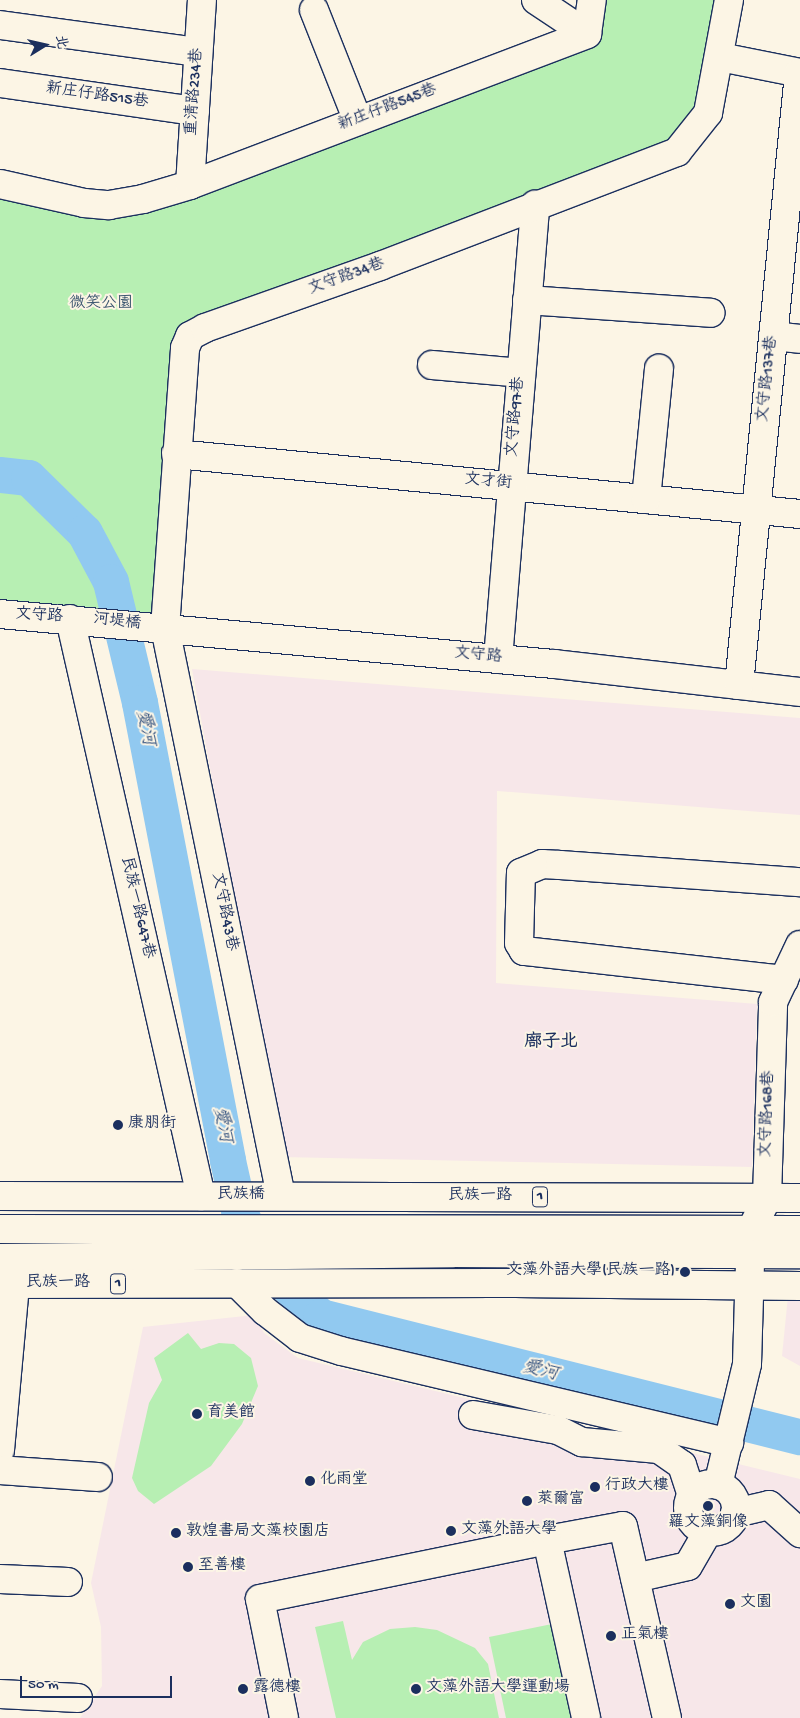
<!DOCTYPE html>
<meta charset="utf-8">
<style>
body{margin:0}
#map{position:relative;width:800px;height:1718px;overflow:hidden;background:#fcf5e5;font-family:"Gochi Hand","LXGW WenKai TC",sans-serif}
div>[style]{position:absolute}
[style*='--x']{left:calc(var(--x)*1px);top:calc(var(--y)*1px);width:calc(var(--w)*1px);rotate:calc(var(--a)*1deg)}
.built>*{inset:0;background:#f7e7e9}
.green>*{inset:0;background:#b7efb3}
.river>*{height:36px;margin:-18px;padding:0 18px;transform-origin:18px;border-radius:18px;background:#91c9f0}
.roads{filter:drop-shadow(1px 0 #1b2f5e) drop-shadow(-1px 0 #1b2f5e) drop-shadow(0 1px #1b2f5e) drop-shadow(0 -1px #1b2f5e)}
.minor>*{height:28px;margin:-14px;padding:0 14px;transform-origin:14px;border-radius:14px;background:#fcf5e5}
.minor>.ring{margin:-14px;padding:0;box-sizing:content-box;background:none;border:28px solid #fcf5e5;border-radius:50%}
.major>*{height:28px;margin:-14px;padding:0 14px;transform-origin:14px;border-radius:14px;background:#fcf5e5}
.dots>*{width:14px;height:14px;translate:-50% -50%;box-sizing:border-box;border:2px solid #fcf5e5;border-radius:50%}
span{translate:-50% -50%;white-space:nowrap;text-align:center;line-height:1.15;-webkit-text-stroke:4px #fcf5e5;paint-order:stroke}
.shield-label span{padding:1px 4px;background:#fcf5e5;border:1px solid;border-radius:4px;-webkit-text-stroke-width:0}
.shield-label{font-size:15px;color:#1b2f5e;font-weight:700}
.street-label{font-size:16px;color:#1b2f5e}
.park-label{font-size:16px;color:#3a556f}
.poi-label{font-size:16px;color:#1b2f5e}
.left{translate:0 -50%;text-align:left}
.right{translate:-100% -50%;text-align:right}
.water-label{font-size:18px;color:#385682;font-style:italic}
.neighbourhood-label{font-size:18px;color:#1b2f5e;font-weight:700}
.north{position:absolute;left:20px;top:20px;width:50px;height:50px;-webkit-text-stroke:4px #fcf5e5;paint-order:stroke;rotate:80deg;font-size:14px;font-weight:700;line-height:20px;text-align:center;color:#1b2f5e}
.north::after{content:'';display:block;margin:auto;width:18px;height:22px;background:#1b2f5e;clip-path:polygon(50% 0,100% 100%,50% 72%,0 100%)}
.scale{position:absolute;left:20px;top:1676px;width:152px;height:22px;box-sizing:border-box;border:2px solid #1b2f5e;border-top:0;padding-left:6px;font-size:15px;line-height:18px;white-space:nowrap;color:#1b2f5e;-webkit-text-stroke:4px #fcf5e5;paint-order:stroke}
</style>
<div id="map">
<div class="built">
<i style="clip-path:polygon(192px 669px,800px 718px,800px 815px,497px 791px,496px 983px,757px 1004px,752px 1167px,281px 1157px)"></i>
<i style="clip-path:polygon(788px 1296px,800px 1296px,800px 1366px,782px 1356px)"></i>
<i style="clip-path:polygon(254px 1315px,264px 1333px,298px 1358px,800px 1479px,800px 1718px,80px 1718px,102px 1686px,101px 1627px,91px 1583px,143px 1327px)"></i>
</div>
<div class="green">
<i style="clip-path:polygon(592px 0,716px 0,708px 113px,677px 152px,196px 340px,168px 628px,0 599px,0 184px,109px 205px,586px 34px)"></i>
<i style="clip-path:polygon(188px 1333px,201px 1349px,219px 1343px,234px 1344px,251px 1358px,258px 1386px,242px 1424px,211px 1466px,154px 1504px,138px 1491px,132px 1478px,149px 1403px,162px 1380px,154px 1358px)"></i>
<i style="clip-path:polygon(343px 1621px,352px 1660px,363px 1642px,390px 1629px,415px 1627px,437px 1630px,475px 1648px,488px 1664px,499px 1718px,336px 1718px,315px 1627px)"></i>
<i style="clip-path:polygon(557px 1623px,577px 1718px,506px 1718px,489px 1637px)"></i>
</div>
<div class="river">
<i style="--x:0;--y:475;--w:29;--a:6"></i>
<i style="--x:29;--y:478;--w:78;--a:44.5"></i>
<i style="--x:85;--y:533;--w:55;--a:62"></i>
<i style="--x:111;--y:582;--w:124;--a:76.5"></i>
<i style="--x:140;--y:703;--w:466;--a:79.1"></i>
<i style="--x:228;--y:1161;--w:50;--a:77.3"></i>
<i style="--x:239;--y:1210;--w:58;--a:65.6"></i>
<i style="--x:263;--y:1263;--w:79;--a:43"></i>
<i style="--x:321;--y:1317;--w:494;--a:14.1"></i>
</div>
<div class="roads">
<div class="minor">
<i style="--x:536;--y:0;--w:61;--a:33.7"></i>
<i style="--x:314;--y:10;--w:119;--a:68.4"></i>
<i style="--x:0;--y:25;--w:200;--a:7.8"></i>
<i style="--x:587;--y:34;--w:34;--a:-82"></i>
<i style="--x:720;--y:57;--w:82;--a:11.3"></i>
<i style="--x:0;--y:83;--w:197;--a:8.2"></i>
<i style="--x:0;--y:184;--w:86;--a:12.7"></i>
<i style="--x:84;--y:203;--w:25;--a:5"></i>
<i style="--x:109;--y:205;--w:35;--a:-10"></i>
<i style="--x:143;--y:199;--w:49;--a:-16.6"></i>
<i style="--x:190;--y:185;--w:425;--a:-20.8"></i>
<i style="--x:190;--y:185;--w:185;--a:-86.3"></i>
<i style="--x:527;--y:300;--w:184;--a:4"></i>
<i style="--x:773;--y:336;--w:27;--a:6"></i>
<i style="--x:432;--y:365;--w:89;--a:5.1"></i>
<i style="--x:176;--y:454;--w:627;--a:5.49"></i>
<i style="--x:646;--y:499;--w:131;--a:-84.3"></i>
<i style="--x:0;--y:614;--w:556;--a:5.16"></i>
<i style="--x:554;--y:664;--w:248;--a:6.5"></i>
<i style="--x:70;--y:619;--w:592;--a:77.21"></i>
<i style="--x:498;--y:659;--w:456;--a:-85.3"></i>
<i style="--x:739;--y:685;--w:615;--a:-84.4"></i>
<i style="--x:784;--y:980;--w:262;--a:-173.6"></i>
<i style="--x:524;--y:951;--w:9;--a:-122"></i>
<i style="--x:519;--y:943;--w:70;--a:-88.4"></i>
<i style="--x:521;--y:873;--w:23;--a:-23"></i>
<i style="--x:542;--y:864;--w:18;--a:3"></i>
<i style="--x:560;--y:865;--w:241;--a:4.1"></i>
<i style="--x:281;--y:1196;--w:580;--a:-101.54"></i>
<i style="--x:165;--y:628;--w:281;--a:-85.9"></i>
<i style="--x:185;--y:348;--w:13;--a:-67"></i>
<i style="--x:190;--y:336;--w:17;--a:-28"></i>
<i style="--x:205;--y:328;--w:186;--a:-19.5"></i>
<i style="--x:380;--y:266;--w:318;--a:-21"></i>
<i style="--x:677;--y:152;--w:50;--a:-51.5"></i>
<i style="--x:708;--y:113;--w:115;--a:-79.5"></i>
<i style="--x:237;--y:1283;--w:40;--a:45"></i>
<i style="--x:265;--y:1311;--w:44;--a:37.6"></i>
<i style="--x:300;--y:1338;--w:43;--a:17.6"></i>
<i style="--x:341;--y:1351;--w:399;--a:13.3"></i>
<i style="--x:473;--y:1415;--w:86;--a:10"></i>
<i style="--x:558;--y:1430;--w:27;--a:27"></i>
<i style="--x:582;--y:1442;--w:77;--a:5.2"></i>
<i style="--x:659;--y:1449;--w:28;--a:35"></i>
<i style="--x:682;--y:1465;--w:32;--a:72"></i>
<i style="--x:0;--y:1450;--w:167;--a:-84.8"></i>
<i style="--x:0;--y:1470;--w:98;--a:4.1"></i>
<i class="ring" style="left:688px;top:1484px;width:20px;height:20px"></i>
<i style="--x:718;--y:1485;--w:124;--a:-76.5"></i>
<i style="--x:747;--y:1364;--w:134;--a:-88.3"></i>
<i style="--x:751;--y:1230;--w:36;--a:-63"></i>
<i style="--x:767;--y:1198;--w:196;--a:-88.2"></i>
<i style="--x:773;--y:1002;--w:63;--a:-64.7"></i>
<i style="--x:735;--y:1513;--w:35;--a:-13"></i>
<i style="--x:769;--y:1505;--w:42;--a:42.1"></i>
<i style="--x:547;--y:1540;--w:77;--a:-10.4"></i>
<i style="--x:623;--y:1526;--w:197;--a:77.1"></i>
<i style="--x:635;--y:1578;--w:54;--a:-12.8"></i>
<i style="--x:688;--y:1566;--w:39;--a:-60"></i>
<i style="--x:0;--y:1579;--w:68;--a:2.5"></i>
<i style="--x:0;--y:1694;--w:78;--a:2.9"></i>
<i style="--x:284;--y:1718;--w:121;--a:-101.4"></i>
<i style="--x:260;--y:1599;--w:293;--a:-11.6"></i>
<i style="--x:547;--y:1540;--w:182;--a:77.6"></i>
</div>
<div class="major">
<i style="--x:0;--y:1196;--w:800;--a:0.14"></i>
<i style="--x:0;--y:1229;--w:800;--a:0.07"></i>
<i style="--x:0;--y:1258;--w:453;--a:-0.6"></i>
<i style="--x:453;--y:1253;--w:347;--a:0.2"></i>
<i style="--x:0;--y:1284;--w:515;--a:-0.11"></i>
<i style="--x:515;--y:1283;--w:285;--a:0.6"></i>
</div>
</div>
<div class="dots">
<i style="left:118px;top:1125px;background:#1b2f5e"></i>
<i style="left:685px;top:1272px;background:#1b2f5e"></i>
<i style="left:197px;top:1414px;background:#1b2f5e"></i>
<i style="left:310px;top:1481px;background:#1b2f5e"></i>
<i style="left:595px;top:1487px;background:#1b2f5e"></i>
<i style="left:527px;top:1501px;background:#1b2f5e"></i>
<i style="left:708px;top:1506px;background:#1b2f5e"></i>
<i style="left:451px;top:1531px;background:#1b2f5e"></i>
<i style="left:176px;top:1533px;background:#1b2f5e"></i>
<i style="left:188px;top:1567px;background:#1b2f5e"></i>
<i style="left:730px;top:1604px;background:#1b2f5e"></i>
<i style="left:611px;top:1636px;background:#1b2f5e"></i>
<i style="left:243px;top:1689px;background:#1b2f5e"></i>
<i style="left:416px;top:1689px;background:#1b2f5e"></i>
</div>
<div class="shield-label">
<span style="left:540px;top:1197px">1</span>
<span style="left:118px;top:1284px">1</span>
</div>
<div class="street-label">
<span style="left:196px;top:92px;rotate:-86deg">重清路234巷</span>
<span style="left:97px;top:97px;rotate:8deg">新庄仔路515巷</span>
<span style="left:388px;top:109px;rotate:-21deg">新庄仔路545巷</span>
<span style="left:347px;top:278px;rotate:-20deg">文守路34巷</span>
<span style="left:769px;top:379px;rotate:-84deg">文守路137巷</span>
<span style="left:517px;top:417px;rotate:-85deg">文守路97巷</span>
<span style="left:488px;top:483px;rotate:5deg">文才街</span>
<span style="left:39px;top:617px;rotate:4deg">文守路</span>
<span style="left:117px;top:623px;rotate:6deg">河堤橋</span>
<span style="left:478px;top:657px;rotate:5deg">文守路</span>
<span style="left:136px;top:908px;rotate:77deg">民族一路647巷</span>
<span style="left:223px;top:912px;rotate:79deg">文守路43巷</span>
<span style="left:769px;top:1114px;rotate:-88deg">文守路168巷</span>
<span style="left:241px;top:1196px">民族橋</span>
<span style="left:480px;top:1197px">民族一路</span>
<span style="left:58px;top:1284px">民族一路</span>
</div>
<div class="park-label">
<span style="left:101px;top:305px">微笑公園</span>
</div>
<div class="poi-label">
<span class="left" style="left:128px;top:1125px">康朋街</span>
<span class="right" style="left:675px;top:1272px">文藻外語大學(民族一路)</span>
<span class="left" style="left:207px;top:1414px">育美館</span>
<span class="left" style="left:320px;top:1481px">化雨堂</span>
<span class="left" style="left:605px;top:1487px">行政大樓</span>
<span class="left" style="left:537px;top:1501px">萊爾富</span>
<span style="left:708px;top:1524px">羅文藻銅像</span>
<span class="left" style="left:461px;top:1531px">文藻外語大學</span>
<span class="left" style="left:186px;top:1533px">敦煌書局文藻校園店</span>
<span class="left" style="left:198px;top:1567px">至善樓</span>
<span class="left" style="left:740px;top:1604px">文園</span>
<span class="left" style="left:621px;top:1636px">正氣樓</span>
<span class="left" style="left:253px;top:1689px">露德樓</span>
<span class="left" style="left:426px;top:1689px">文藻外語大學運動場</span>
</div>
<div class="water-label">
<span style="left:144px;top:728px;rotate:79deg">愛河</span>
<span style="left:221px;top:1125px;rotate:79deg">愛河</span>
<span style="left:540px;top:1372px;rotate:14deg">愛河</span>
</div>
<div class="neighbourhood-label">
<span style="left:551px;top:1043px">廍子北</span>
</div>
<div class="north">北</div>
<div class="scale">50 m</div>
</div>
